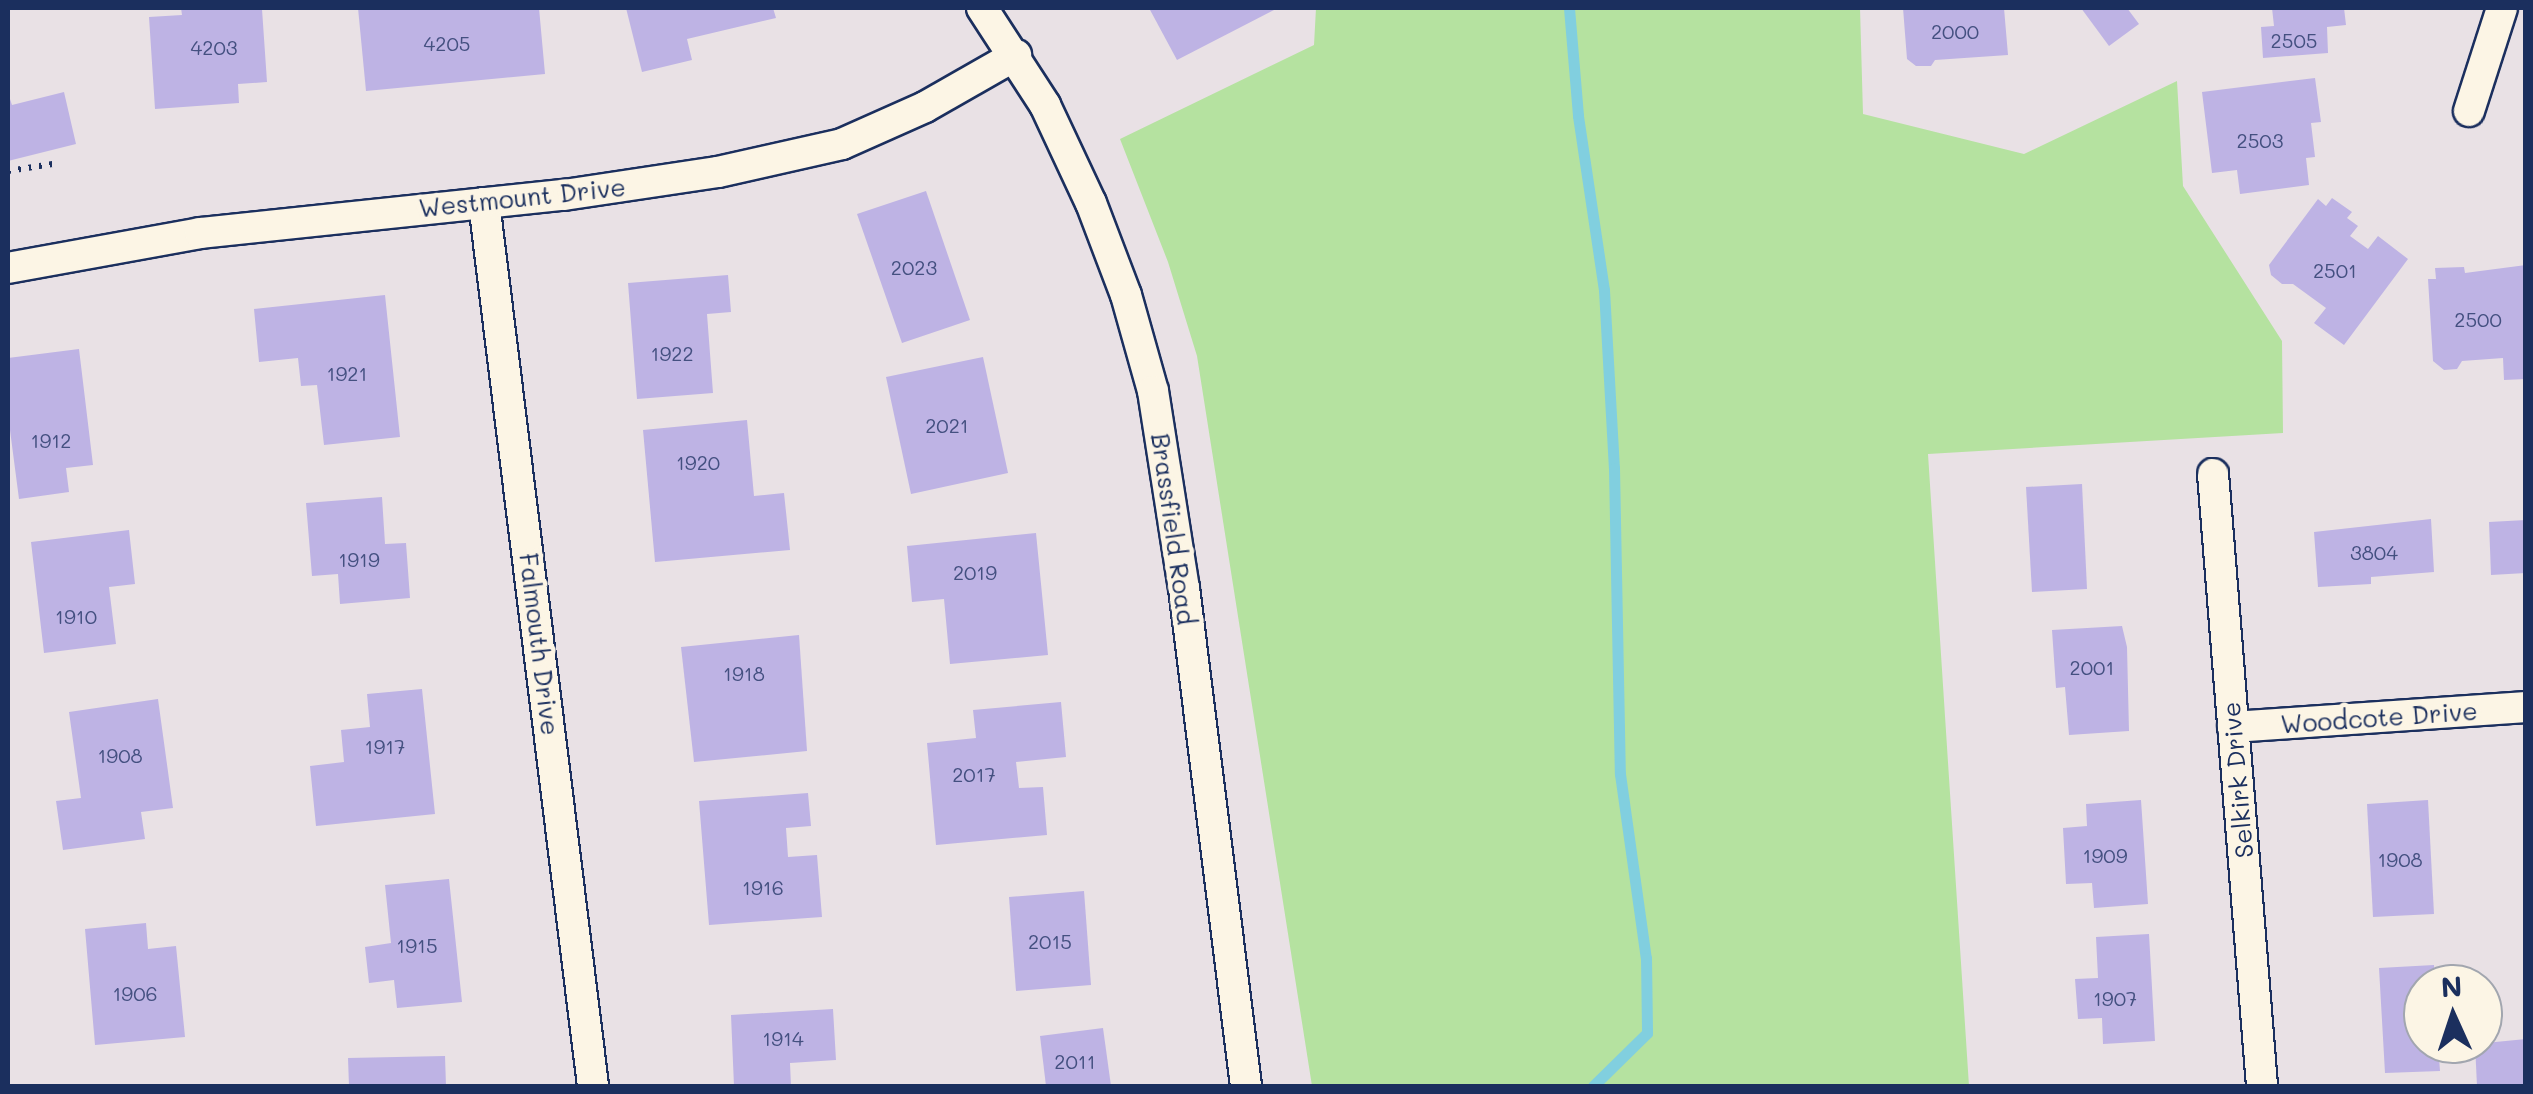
<!DOCTYPE html>
<style>
body{margin:0}
#map{position:relative;width:2533px;height:1094px;overflow:hidden;background:#e9e1e5;font-family:Mali,sans-serif}
div>[style]{position:absolute}
[style*='--x']{left:calc(var(--x)*1px);top:calc(var(--y)*1px);width:calc(var(--w)*1px);rotate:calc(var(--a)*1deg)}
.green>*{inset:0;background:#b5e2a0}
.stream>*{height:11px;margin:-5.5px;padding:0 5.5px;transform-origin:5.5px;border-radius:5.5px;background:#81cfdf}
.building>*{inset:0;background:#beb3e4}
.path>*{height:6px;margin-top:-3px;transform-origin:0;background:repeating-linear-gradient(90deg,#1b2f5e 0 2.5px,transparent 0 10.5px)}
.roads{filter:drop-shadow(2px 0 #1b2f5e) drop-shadow(-2px 0 #1b2f5e) drop-shadow(0 2px #1b2f5e) drop-shadow(0 -2px #1b2f5e)}
.minor>*{height:30px;margin:-15px;padding:0 15px;transform-origin:15px;border-radius:15px;background:#fcf5e5}
span{translate:-50% -50%;white-space:nowrap;text-align:center;line-height:1.15;-webkit-text-stroke:9px #fcf5e5;paint-order:stroke}
.number-label{font-size:20px;color:#445080}
.number-label span{-webkit-text-stroke-width:0}
.street-label{font-size:25px;color:#1b2f5e}
.frame{position:absolute;inset:0;border:10px solid #1b2f5e;pointer-events:none}
.north{position:absolute;left:2403px;top:964px;width:100px;height:100px;box-sizing:border-box;background:#fcf5e5;border:2px solid #a2a6af;border-radius:50%;rotate:357deg;font-size:28px;font-weight:700;line-height:40px;text-align:center;color:#1b2f5e}
.north::after{content:'';display:block;margin:auto;width:35px;height:45px;background:#1b2f5e;clip-path:polygon(50% 0,100% 100%,50% 72%,0 100%)}
</style>
<div id="map">
<div class="green">
<i style="clip-path:polygon(1316px 8px,1860px 8px,1863px 114px,2024px 154px,2177px 81px,2183px 186px,2282px 341px,2283px 433px,1928px 454px,1969px 1086px,1312px 1086px,1197px 356px,1168px 262px,1120px 139px,1314px 45px)"></i>
</div>
<div class="stream">
<i style="--x:1569;--y:8;--w:108;--a:85.2"></i>
<i style="--x:1578;--y:116;--w:176;--a:81.5"></i>
<i style="--x:1604;--y:290;--w:178;--a:86.8"></i>
<i style="--x:1614;--y:468;--w:306;--a:88.9"></i>
<i style="--x:1620;--y:774;--w:186;--a:82"></i>
<i style="--x:1646;--y:958;--w:75;--a:89.2"></i>
<i style="--x:1647;--y:1033;--w:76;--a:135.5"></i>
</div>
<div class="building">
<i style="clip-path:polygon(181px 8px,262px 9px,267px 82px,238px 84px,239px 103px,155px 109px,149px 17px,182px 15px)"></i>
<i style="clip-path:polygon(358px 8px,539px 8px,545px 74px,366px 91px)"></i>
<i style="clip-path:polygon(626px 8px,773px 8px,776px 18px,687px 39px,692px 60px,642px 72px)"></i>
<i style="clip-path:polygon(1149px 8px,1278px 8px,1177px 60px)"></i>
<i style="clip-path:polygon(1903px 8px,2004px 8px,2008px 55px,1935px 60px,1931px 66px,1916px 66px,1907px 59px)"></i>
<i style="clip-path:polygon(2081px 8px,2127px 8px,2139px 24px,2109px 46px)"></i>
<i style="clip-path:polygon(2272px 8px,2344px 8px,2346px 25px,2327px 27px,2328px 53px,2263px 58px,2261px 27px,2274px 26px)"></i>
<i style="clip-path:polygon(2315px 78px,2321px 122px,2311px 123px,2315px 157px,2306px 158px,2309px 185px,2240px 194px,2237px 170px,2212px 173px,2202px 92px)"></i>
<i style="clip-path:polygon(64px 92px,76px 144px,8px 161px,8px 93px,12px 105px)"></i>
<i style="clip-path:polygon(926px 191px,970px 320px,902px 343px,857px 214px)"></i>
<i style="clip-path:polygon(2332px 198px,2352px 212px,2347px 218px,2358px 226px,2350px 236px,2368px 249px,2378px 236px,2408px 259px,2344px 345px,2314px 323px,2326px 308px,2293px 284px,2282px 284px,2271px 275px,2269px 265px,2318px 199px,2326px 206px)"></i>
<i style="clip-path:polygon(2526px 265px,2526px 379px,2504px 380px,2503px 358px,2462px 361px,2457px 369px,2444px 370px,2433px 361px,2428px 279px,2436px 279px,2435px 268px,2464px 267px,2465px 273px)"></i>
<i style="clip-path:polygon(728px 275px,731px 312px,707px 314px,713px 393px,637px 399px,628px 283px)"></i>
<i style="clip-path:polygon(385px 295px,400px 437px,324px 445px,317px 385px,301px 386px,298px 358px,259px 362px,254px 309px)"></i>
<i style="clip-path:polygon(79px 349px,93px 465px,66px 468px,69px 492px,19px 499px,8px 415px,8px 358px)"></i>
<i style="clip-path:polygon(983px 357px,1008px 473px,911px 494px,886px 377px)"></i>
<i style="clip-path:polygon(747px 420px,754px 496px,784px 493px,790px 550px,655px 562px,643px 430px)"></i>
<i style="clip-path:polygon(2082px 484px,2087px 589px,2032px 592px,2026px 487px)"></i>
<i style="clip-path:polygon(382px 497px,385px 544px,406px 543px,410px 598px,340px 604px,338px 574px,312px 576px,306px 503px)"></i>
<i style="clip-path:polygon(2431px 519px,2434px 572px,2371px 577px,2371px 584px,2318px 587px,2314px 532px)"></i>
<i style="clip-path:polygon(2526px 520px,2526px 573px,2491px 575px,2489px 522px)"></i>
<i style="clip-path:polygon(129px 530px,135px 584px,109px 587px,116px 644px,44px 653px,31px 542px)"></i>
<i style="clip-path:polygon(1036px 533px,1048px 655px,950px 664px,944px 599px,912px 602px,907px 546px)"></i>
<i style="clip-path:polygon(2122px 626px,2127px 647px,2129px 731px,2069px 735px,2065px 687px,2056px 688px,2052px 630px)"></i>
<i style="clip-path:polygon(799px 635px,807px 751px,694px 762px,681px 647px)"></i>
<i style="clip-path:polygon(422px 689px,435px 814px,316px 826px,310px 766px,344px 762px,341px 730px,370px 727px,367px 694px)"></i>
<i style="clip-path:polygon(158px 699px,173px 808px,141px 812px,145px 839px,63px 850px,56px 801px,81px 798px,69px 712px)"></i>
<i style="clip-path:polygon(1061px 702px,1066px 757px,1016px 762px,1019px 788px,1043px 787px,1047px 835px,936px 845px,927px 743px,976px 738px,973px 710px)"></i>
<i style="clip-path:polygon(808px 793px,811px 826px,786px 828px,788px 857px,817px 855px,822px 917px,709px 925px,699px 801px)"></i>
<i style="clip-path:polygon(2141px 800px,2148px 904px,2094px 908px,2092px 883px,2066px 884px,2063px 828px,2087px 826px,2086px 804px)"></i>
<i style="clip-path:polygon(2428px 800px,2434px 914px,2373px 917px,2367px 804px)"></i>
<i style="clip-path:polygon(449px 879px,462px 1002px,397px 1008px,394px 980px,369px 983px,365px 947px,391px 943px,385px 885px)"></i>
<i style="clip-path:polygon(1084px 891px,1091px 985px,1016px 991px,1009px 897px)"></i>
<i style="clip-path:polygon(146px 923px,148px 949px,176px 946px,185px 1037px,95px 1045px,85px 929px)"></i>
<i style="clip-path:polygon(2149px 934px,2155px 1041px,2103px 1044px,2102px 1018px,2078px 1019px,2075px 979px,2098px 978px,2096px 937px)"></i>
<i style="clip-path:polygon(2434px 965px,2435px 984px,2423px 984px,2423px 1044px,2438px 1044px,2440px 1071px,2385px 1073px,2379px 968px)"></i>
<i style="clip-path:polygon(833px 1009px,836px 1060px,790px 1063px,791px 1086px,734px 1086px,731px 1015px)"></i>
<i style="clip-path:polygon(1103px 1028px,1111px 1086px,1046px 1086px,1040px 1036px)"></i>
<i style="clip-path:polygon(2526px 1039px,2526px 1084px,2477px 1086px,2475px 1044px)"></i>
<i style="clip-path:polygon(445px 1056px,446px 1086px,349px 1086px,348px 1058px)"></i>
</div>
<div class="path">
<i style="--x:8;--y:171;--w:45;--a:-9"></i>
</div>
<div class="roads">
<div class="minor">
<i style="--x:982;--y:8;--w:116;--a:57"></i>
<i style="--x:1045;--y:105;--w:108;--a:64.9"></i>
<i style="--x:1091;--y:203;--w:98;--a:69.2"></i>
<i style="--x:1126;--y:295;--w:100;--a:74.3"></i>
<i style="--x:1153;--y:391;--w:199;--a:81.1"></i>
<i style="--x:1184;--y:588;--w:502;--a:82.9"></i>
<i style="--x:2469;--y:111;--w:108;--a:-72.2"></i>
<i style="--x:484;--y:203;--w:890;--a:82.96"></i>
<i style="--x:8;--y:268;--w:195;--a:-10.3"></i>
<i style="--x:200;--y:233;--w:366;--a:-6"></i>
<i style="--x:564;--y:195;--w:156;--a:-8.5"></i>
<i style="--x:718;--y:172;--w:127;--a:-12.7"></i>
<i style="--x:842;--y:144;--w:91;--a:-24"></i>
<i style="--x:925;--y:107;--w:105;--a:-29.7"></i>
<i style="--x:2213;--y:474;--w:614;--a:85.42"></i>
<i style="--x:2233;--y:727;--w:294;--a:-3.9"></i>
</div>
</div>
<div class="number-label">
<span style="left:1955px;top:31px">2000</span>
<span style="left:2294px;top:40px">2505</span>
<span style="left:447px;top:43px">4205</span>
<span style="left:214px;top:47px">4203</span>
<span style="left:2260px;top:140px">2503</span>
<span style="left:914px;top:267px">2023</span>
<span style="left:2335px;top:270px">2501</span>
<span style="left:2478px;top:319px">2500</span>
<span style="left:672px;top:353px">1922</span>
<span style="left:347px;top:373px">1921</span>
<span style="left:947px;top:425px">2021</span>
<span style="left:51px;top:440px">1912</span>
<span style="left:698px;top:462px">1920</span>
<span style="left:2374px;top:552px">3804</span>
<span style="left:359px;top:559px">1919</span>
<span style="left:975px;top:572px">2019</span>
<span style="left:76px;top:616px">1910</span>
<span style="left:2092px;top:667px">2001</span>
<span style="left:744px;top:673px">1918</span>
<span style="left:385px;top:746px">1917</span>
<span style="left:120px;top:755px">1908</span>
<span style="left:974px;top:774px">2017</span>
<span style="left:2105px;top:855px">1909</span>
<span style="left:2400px;top:859px">1908</span>
<span style="left:763px;top:887px">1916</span>
<span style="left:1050px;top:941px">2015</span>
<span style="left:417px;top:945px">1915</span>
<span style="left:135px;top:993px">1906</span>
<span style="left:2115px;top:998px">1907</span>
<span style="left:783px;top:1038px">1914</span>
<span style="left:1075px;top:1061px">2011</span>
</div>
<div class="street-label">
<span style="left:522px;top:197px;rotate:-6deg">Westmount Drive</span>
<span style="left:1174px;top:529px;rotate:82deg">Brassfield Road</span>
<span style="left:540px;top:644px;rotate:83deg">Falmouth Drive</span>
<span style="left:2379px;top:717px;rotate:-4deg">Woodcote Drive</span>
<span style="left:2237px;top:780px;rotate:-95deg">Selkirk Drive</span>
</div>
<div class="frame"></div>
<div class="north">N</div>
</div>
